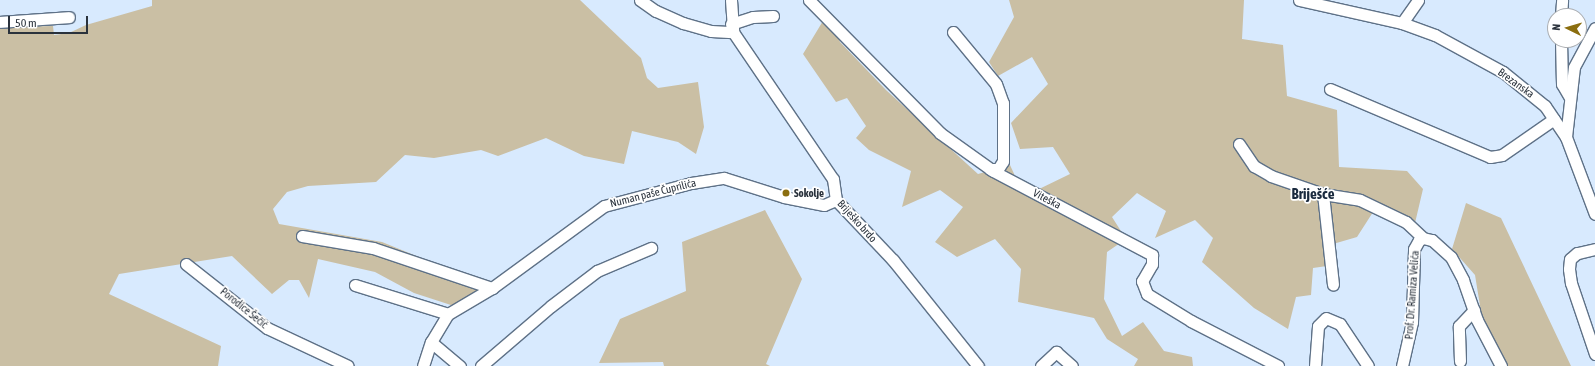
<!DOCTYPE html>
<meta charset="utf-8">
<style>
body{margin:0}
#map{position:relative;width:1595px;height:366px;overflow:hidden;background:#d8eafe;font-family:"Asap Condensed",sans-serif}
div>[style]{position:absolute}
[style*='--x']{left:calc(var(--x)*1px);top:calc(var(--y)*1px);width:calc(var(--w)*1px);rotate:calc(var(--a)*1deg)}
.green>*{inset:0;background:#cabfa4}
.roads{filter:drop-shadow(1px 0 #5e7187) drop-shadow(-1px 0 #5e7187) drop-shadow(0 1px #5e7187) drop-shadow(0 -1px #5e7187)}
.minor>*{height:11px;margin:-5.5px;padding:0 5.5px;transform-origin:5.5px;border-radius:5.5px;background:#fff}
.dots>*{width:11px;height:11px;translate:-50% -50%;box-sizing:border-box;border:2px solid #fff;border-radius:50%}
span{translate:-50% -50%;white-space:nowrap;text-align:center;line-height:1.15;-webkit-text-stroke:3.5px #fff;paint-order:stroke}
.street-label{font-size:11px;color:#2a323c}
.poi-label{font-size:11px;color:#2a323c;font-weight:700}
.left{translate:0 -50%;text-align:left}
.district-label{font-size:15px;color:#1a2a3e;font-weight:700}
.north{position:absolute;left:1547px;top:8px;width:40px;height:40px;box-sizing:border-box;background:#fff;border:1px solid #aaadb1;border-radius:50%;rotate:275deg;font-size:11px;font-weight:700;line-height:16px;text-align:center;color:#2a323c}
.north::after{content:'';display:block;margin:auto;width:14px;height:18px;background:#8b6e0f;clip-path:polygon(50% 0,100% 100%,50% 72%,0 100%)}
.scale{position:absolute;left:8px;top:16px;width:80px;height:18px;box-sizing:border-box;border:2px solid #2a323c;border-top:0;padding-left:5px;font-size:12px;line-height:14px;white-space:nowrap;color:#2a323c;-webkit-text-stroke:3px #fff;paint-order:stroke}
</style>
<div id="map">
<div class="green">
<i style="clip-path:polygon(152px 0,580px 0,641px 58px,647px 78px,658px 88px,698px 82px,704px 127px,696px 154px,678px 142px,632px 131px,624px 164px,584px 156px,546px 138px,498px 156px,481px 150px,434px 158px,405px 155px,376px 182px,308px 186px,287px 192px,273px 209px,279px 224px,382px 242px,488px 285px,454px 306px,414px 293px,375px 272px,318px 259px,309px 298px,299px 280px,289px 280px,272px 294px,232px 256px,119px 274px,109px 294px,221px 346px,218px 366px,0 366px,0 27px,53px 26px,54px 35px,69px 33px,86px 25px,152px 6px)"></i>
<i style="clip-path:polygon(1009px 0,1244px 0,1242px 39px,1283px 45px,1287px 96px,1337px 110px,1339px 167px,1407px 171px,1423px 189px,1415px 223px,1375px 209px,1357px 237px,1333px 244px,1327px 266px,1313px 268px,1311px 295px,1296px 297px,1288px 329px,1254px 308px,1202px 262px,1213px 238px,1195px 220px,1155px 238px,1166px 211px,1137px 193px,1112px 217px,1126px 239px,1107px 252px,1104px 299px,1122px 336px,1143px 322px,1164px 351px,1192px 357px,1193px 366px,1134px 366px,1138px 359px,1107px 339px,1094px 318px,1018px 302px,1021px 269px,995px 239px,957px 257px,935px 242px,963px 207px,940px 190px,902px 207px,911px 171px,869px 150px,856px 138px,866px 126px,847px 98px,836px 102px,803px 54px,829px 11px,840px 42px,886px 90px,978px 174px,1010px 165px,1021px 189px,1035px 191px,1070px 174px,1053px 147px,1020px 149px,1011px 123px,1048px 84px,1032px 57px,998px 76px,989px 62px,1014px 17px)"></i>
<i style="clip-path:polygon(1466px 203px,1501px 218px,1571px 366px,1508px 366px,1482px 318px,1475px 275px,1452px 249px)"></i>
<i style="clip-path:polygon(765px 210px,802px 279px,766px 364px,770px 366px,664px 366px,663px 362px,599px 363px,620px 319px,686px 291px,682px 242px)"></i>
</div>
<div class="roads">
<div class="minor">
<i style="--x:640;--y:0;--w:19;--a:35"></i>
<i style="--x:656;--y:11;--w:30;--a:24"></i>
<i style="--x:683;--y:23;--w:29;--a:16"></i>
<i style="--x:711;--y:31;--w:22;--a:3"></i>
<i style="--x:731;--y:0;--w:32;--a:86"></i>
<i style="--x:733;--y:32;--w:178;--a:55.8"></i>
<i style="--x:833;--y:179;--w:21;--a:82"></i>
<i style="--x:836;--y:200;--w:83;--a:46.5"></i>
<i style="--x:893;--y:260;--w:136;--a:51.3"></i>
<i style="--x:809;--y:0;--w:187;--a:45.4"></i>
<i style="--x:940;--y:133;--w:65;--a:35.6"></i>
<i style="--x:993;--y:171;--w:180;--a:27.8"></i>
<i style="--x:1152;--y:255;--w:9;--a:90"></i>
<i style="--x:1152;--y:264;--w:20;--a:120"></i>
<i style="--x:1142;--y:281;--w:14;--a:69"></i>
<i style="--x:1147;--y:294;--w:52;--a:31.5"></i>
<i style="--x:1191;--y:321;--w:98;--a:27.3"></i>
<i style="--x:1299;--y:0;--w:106;--a:12.6"></i>
<i style="--x:1402;--y:23;--w:35;--a:20"></i>
<i style="--x:1435;--y:35;--w:77;--a:28.6"></i>
<i style="--x:1503;--y:72;--w:54;--a:39"></i>
<i style="--x:1545;--y:106;--w:37;--a:56"></i>
<i style="--x:1566;--y:137;--w:82;--a:69.4"></i>
<i style="--x:1561;--y:16;--w:16;--a:-86"></i>
<i style="--x:0;--y:22;--w:69;--a:-4.1"></i>
<i style="--x:1402;--y:23;--w:28;--a:-55"></i>
<i style="--x:731;--y:24;--w:23;--a:-18"></i>
<i style="--x:753;--y:17;--w:20;--a:-3"></i>
<i style="--x:953;--y:32;--w:67;--a:50.4"></i>
<i style="--x:996;--y:84;--w:20;--a:70"></i>
<i style="--x:1003;--y:103;--w:58;--a:90"></i>
<i style="--x:1003;--y:161;--w:9;--a:122"></i>
<i style="--x:998;--y:169;--w:8;--a:180"></i>
<i style="--x:1561;--y:40;--w:44;--a:88.7"></i>
<i style="--x:1562;--y:84;--w:14;--a:60"></i>
<i style="--x:1330;--y:89;--w:174;--a:23"></i>
<i style="--x:1490;--y:157;--w:12;--a:-9"></i>
<i style="--x:1502;--y:155;--w:63;--a:-34.7"></i>
<i style="--x:1566;--y:137;--w:70;--a:-83.5"></i>
<i style="--x:1574;--y:67;--w:44;--a:-61.7"></i>
<i style="--x:1239;--y:144;--w:27;--a:56"></i>
<i style="--x:1254;--y:166;--w:20;--a:30"></i>
<i style="--x:1271;--y:176;--w:55;--a:19.1"></i>
<i style="--x:1323;--y:194;--w:37;--a:9"></i>
<i style="--x:1360;--y:200;--w:51;--a:25.6"></i>
<i style="--x:1406;--y:222;--w:23;--a:43"></i>
<i style="--x:1323;--y:194;--w:91;--a:83.7"></i>
<i style="--x:302;--y:236;--w:72;--a:9.6"></i>
<i style="--x:373;--y:248;--w:126;--a:18.6"></i>
<i style="--x:1595;--y:249;--w:18;--a:167"></i>
<i style="--x:1577;--y:253;--w:9;--a:139"></i>
<i style="--x:1570;--y:259;--w:10;--a:96"></i>
<i style="--x:1569;--y:269;--w:14;--a:82"></i>
<i style="--x:1571;--y:283;--w:75;--a:71.3"></i>
<i style="--x:186;--y:264;--w:103;--a:38.3"></i>
<i style="--x:267;--y:328;--w:89;--a:25.1"></i>
<i style="--x:355;--y:285;--w:97;--a:17.3"></i>
<i style="--x:431;--y:342;--w:38;--a:40"></i>
<i style="--x:1460;--y:361;--w:35;--a:-92"></i>
<i style="--x:1459;--y:326;--w:22;--a:-47"></i>
<i style="--x:423;--y:366;--w:25;--a:-72"></i>
<i style="--x:431;--y:342;--w:33;--a:-59"></i>
<i style="--x:448;--y:314;--w:51;--a:-30.6"></i>
<i style="--x:492;--y:288;--w:139;--a:-36.2"></i>
<i style="--x:604;--y:206;--w:90;--a:-14.8"></i>
<i style="--x:691;--y:183;--w:33;--a:-9"></i>
<i style="--x:724;--y:178;--w:63;--a:17.6"></i>
<i style="--x:784;--y:197;--w:41;--a:11.3"></i>
<i style="--x:824;--y:205;--w:13;--a:-23"></i>
<i style="--x:481;--y:366;--w:92;--a:-40.6"></i>
<i style="--x:551;--y:306;--w:58;--a:-37.3"></i>
<i style="--x:597;--y:271;--w:59;--a:-23.1"></i>
<i style="--x:1041;--y:366;--w:21;--a:-43"></i>
<i style="--x:1056;--y:352;--w:21;--a:41"></i>
<i style="--x:1315;--y:366;--w:40;--a:-85.7"></i>
<i style="--x:1318;--y:326;--w:11;--a:-45"></i>
<i style="--x:1326;--y:318;--w:15;--a:23"></i>
<i style="--x:1340;--y:324;--w:50;--a:56.3"></i>
<i style="--x:1402;--y:366;--w:45;--a:-77.2"></i>
<i style="--x:1412;--y:322;--w:73;--a:-88.4"></i>
<i style="--x:1414;--y:249;--w:10;--a:-61"></i>
<i style="--x:1419;--y:240;--w:4;--a:-27"></i>
<i style="--x:1423;--y:238;--w:9;--a:13"></i>
<i style="--x:1432;--y:240;--w:25;--a:42"></i>
<i style="--x:1451;--y:257;--w:26;--a:62"></i>
<i style="--x:1463;--y:280;--w:42;--a:70.7"></i>
<i style="--x:1477;--y:320;--w:52;--a:62.4"></i>
</div>
</div>
<div class="dots">
<i style="left:786px;top:193px;background:#8b6e0f"></i>
</div>
<div class="street-label">
<span style="left:1516px;top:83px;rotate:36deg">Brezanska</span>
<span style="left:653px;top:193px;rotate:-14deg">Numan paše Čuprilića</span>
<span style="left:1047px;top:199px;rotate:28deg">Viteška</span>
<span style="left:857px;top:221px;rotate:48deg">Briješko brdo</span>
<span style="left:1412px;top:295px;rotate:-86deg">Prof. Dr. Ramiza Velića</span>
<span style="left:244px;top:308px;rotate:39deg">Porodice Šečić</span>
</div>
<div class="poi-label">
<span class="left" style="left:794px;top:193px">Sokolje</span>
</div>
<div class="district-label">
<span style="left:1313px;top:194px">Briješće</span>
</div>
<div class="north">N</div>
<div class="scale">50 m</div>
</div>
